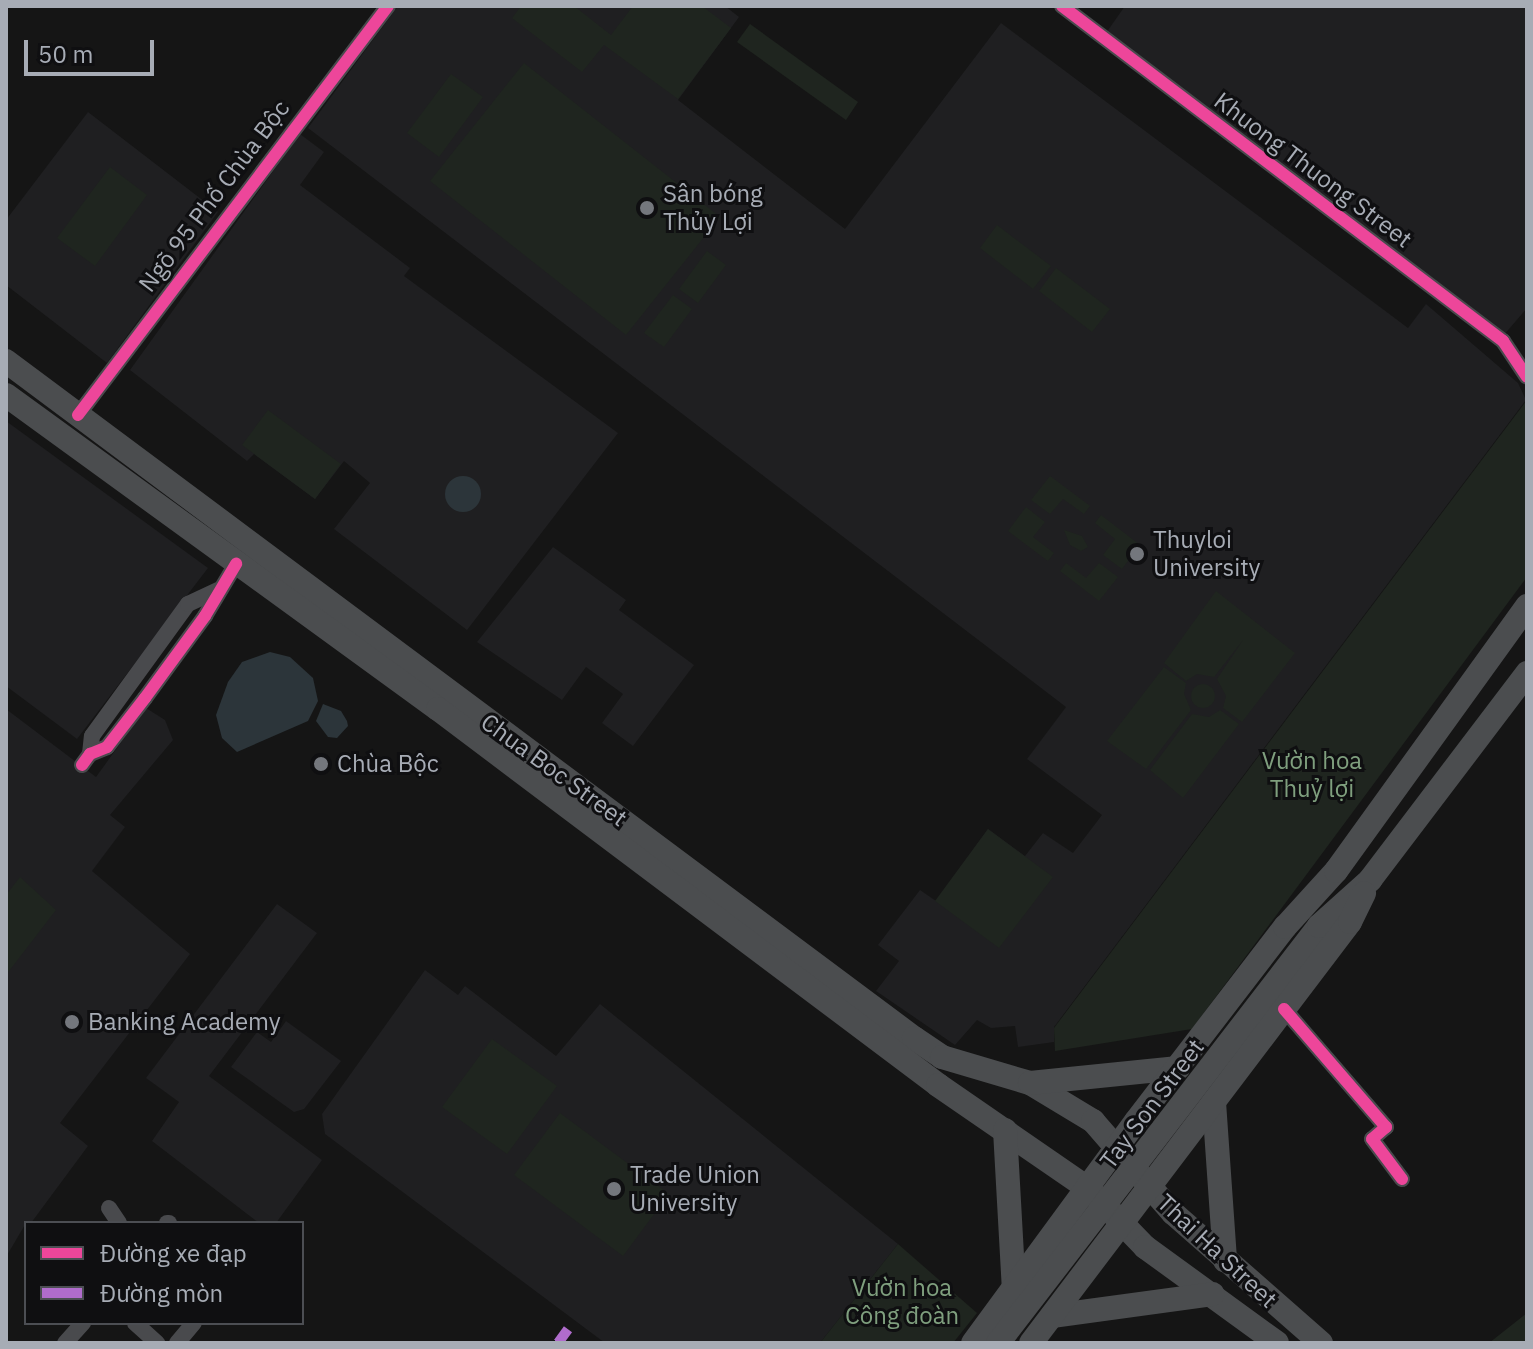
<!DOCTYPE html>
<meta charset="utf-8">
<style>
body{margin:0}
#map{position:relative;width:1533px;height:1349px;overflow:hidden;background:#151515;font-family:"IBM Plex Sans",sans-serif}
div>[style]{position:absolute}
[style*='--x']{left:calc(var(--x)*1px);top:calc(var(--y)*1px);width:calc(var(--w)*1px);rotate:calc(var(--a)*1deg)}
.built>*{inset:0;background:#1f1f21}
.green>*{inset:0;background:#1f251f}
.round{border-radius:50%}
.water>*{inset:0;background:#2c353a}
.street>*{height:16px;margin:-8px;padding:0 8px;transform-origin:8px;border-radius:8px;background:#494a4d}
.primary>*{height:24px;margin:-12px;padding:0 12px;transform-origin:12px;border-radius:12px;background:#4b4d4f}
.quiet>*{height:10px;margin-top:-5px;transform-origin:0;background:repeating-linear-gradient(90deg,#b06ccc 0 20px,transparent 0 30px)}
.cycleway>*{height:12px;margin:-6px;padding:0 6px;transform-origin:6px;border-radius:6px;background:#ed469a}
.dots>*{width:22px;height:22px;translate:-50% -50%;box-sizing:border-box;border:4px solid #0f0f11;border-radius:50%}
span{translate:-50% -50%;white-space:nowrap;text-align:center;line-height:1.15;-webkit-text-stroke:6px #0f0f11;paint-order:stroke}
.street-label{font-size:24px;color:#a7acb5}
.poi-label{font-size:24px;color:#a7acb5}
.left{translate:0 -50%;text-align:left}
.park-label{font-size:24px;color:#7f9f7e}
.frame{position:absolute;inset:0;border:8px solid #a7acb5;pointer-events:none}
.legend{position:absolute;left:24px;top:1221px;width:280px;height:104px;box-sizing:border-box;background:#0f0f11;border:2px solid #4c4e53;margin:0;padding:10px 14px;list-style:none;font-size:24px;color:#a7acb5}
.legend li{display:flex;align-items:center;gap:16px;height:40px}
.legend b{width:40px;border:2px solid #4c4e53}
.scale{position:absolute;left:24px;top:40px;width:130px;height:36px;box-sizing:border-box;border:4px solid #a7acb5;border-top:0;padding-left:10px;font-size:24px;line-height:28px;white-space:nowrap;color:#a7acb5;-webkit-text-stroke:6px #0f0f11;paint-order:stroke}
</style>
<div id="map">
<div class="built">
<i style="clip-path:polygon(398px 6px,725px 6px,739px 17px,678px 100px,845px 229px,1001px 23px,1408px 328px,1426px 304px,1518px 383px,1526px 400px,1054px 1027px,1054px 1042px,1018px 1047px,1015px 1026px,991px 1028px,977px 1020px,955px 1045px,876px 991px,899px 961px,878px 945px,920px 890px,936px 901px,988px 829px,1025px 856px,1043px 833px,1073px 853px,1102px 815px,1027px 759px,1066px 707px,308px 128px)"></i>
<i style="clip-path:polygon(1125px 6px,1527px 7px,1527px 308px,1503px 336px,1106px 33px)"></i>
<i style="clip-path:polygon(88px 112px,218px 212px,107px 363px,6px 285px,6px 220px)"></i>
<i style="clip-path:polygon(300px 134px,324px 152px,300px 185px,410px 268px,404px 276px,618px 433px,467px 630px,334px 529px,370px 483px,344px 461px,315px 499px,254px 454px,247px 461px,130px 370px)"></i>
<i style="clip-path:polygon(6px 421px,208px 568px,77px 739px,6px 686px)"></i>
<i style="clip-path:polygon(553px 547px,626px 600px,619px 610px,694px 665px,633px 746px,602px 723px,623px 694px,586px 667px,562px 700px,477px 642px)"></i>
<i style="clip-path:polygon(146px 708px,165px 720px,173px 740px,110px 815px,125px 827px,92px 871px,190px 954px,60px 1123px,88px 1146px,31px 1223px,26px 1223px,6px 1257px,6px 709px,96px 777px)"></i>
<i style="clip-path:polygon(277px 904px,317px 933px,209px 1076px,322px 1160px,276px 1223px,259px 1223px,152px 1141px,179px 1102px,146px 1078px)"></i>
<i style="clip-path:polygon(425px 970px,458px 995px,465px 986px,556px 1056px,600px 1004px,898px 1244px,820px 1343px,605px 1343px,325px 1134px,322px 1114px)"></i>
<i style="clip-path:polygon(286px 1021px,341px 1061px,304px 1109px,294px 1112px,231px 1067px,257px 1032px,271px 1042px)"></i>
</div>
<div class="green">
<i style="clip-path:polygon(521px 6px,574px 6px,611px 35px,633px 6px,702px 6px,731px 28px,678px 99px,604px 45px,582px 72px,512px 18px)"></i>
<i style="clip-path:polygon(750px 24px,858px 102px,846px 120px,737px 42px)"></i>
<i style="clip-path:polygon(524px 63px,720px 217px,626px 335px,430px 181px)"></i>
<i style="clip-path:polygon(451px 74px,483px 97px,439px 157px,407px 133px)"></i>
<i style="clip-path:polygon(110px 167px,147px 195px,95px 266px,57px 238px)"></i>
<i style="clip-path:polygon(997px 225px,1051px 266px,1033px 289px,980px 248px)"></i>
<i style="clip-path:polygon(707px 251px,726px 265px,698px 303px,679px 289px)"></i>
<i style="clip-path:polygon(1056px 268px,1110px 309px,1092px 332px,1039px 291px)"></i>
<i style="clip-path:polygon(673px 295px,692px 309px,664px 347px,644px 333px)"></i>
<i style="clip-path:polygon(1527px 400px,1527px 577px,1192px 1029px,1055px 1051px,1054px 1028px)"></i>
<i style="clip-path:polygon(268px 410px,341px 464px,315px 499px,242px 445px)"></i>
<i style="clip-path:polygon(1050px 476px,1090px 506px,1084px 514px,1063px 499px,1050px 514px,1031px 500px)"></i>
<i style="clip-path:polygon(1026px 507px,1045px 522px,1033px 537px,1054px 553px,1048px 561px,1008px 531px)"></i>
<i style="clip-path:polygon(1101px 515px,1140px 545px,1122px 569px,1103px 555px,1115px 539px,1095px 523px)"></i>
<i style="clip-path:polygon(1064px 530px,1082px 536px,1088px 547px,1081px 551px,1070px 545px)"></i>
<i style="clip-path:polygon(1066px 563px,1086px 578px,1099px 563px,1118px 577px,1099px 601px,1060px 571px)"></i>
<i style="clip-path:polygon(1216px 591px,1295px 653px,1242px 722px,1223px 708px,1226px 696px,1217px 679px,1243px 640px,1214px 677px,1197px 674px,1186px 681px,1164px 663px)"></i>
<i style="clip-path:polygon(1164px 667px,1186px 683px,1184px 694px,1191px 710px,1146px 769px,1107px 741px)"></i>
<i class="round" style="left:1191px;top:684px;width:24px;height:24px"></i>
<i style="clip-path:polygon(1220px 710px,1239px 724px,1183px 798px,1150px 770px,1192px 714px,1209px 717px)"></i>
<i style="clip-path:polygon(988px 829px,1053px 877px,999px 948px,935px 901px)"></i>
<i style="clip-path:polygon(20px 877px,56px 910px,6px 975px,6px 895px)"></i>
<i style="clip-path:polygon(492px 1039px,557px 1086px,507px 1154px,442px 1107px)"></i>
<i style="clip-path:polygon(560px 1113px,669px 1194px,623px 1256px,514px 1175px)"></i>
<i style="clip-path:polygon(898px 1244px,977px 1313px,953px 1343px,820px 1343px)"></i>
<i style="clip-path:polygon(1527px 1313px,1527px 1343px,1489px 1343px)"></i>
</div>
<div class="water">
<i class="round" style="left:445px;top:476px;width:36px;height:36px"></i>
<i style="clip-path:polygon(270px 652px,290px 657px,313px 678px,318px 701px,308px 721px,237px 752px,222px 738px,216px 715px,228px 682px,242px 662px)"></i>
<i style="clip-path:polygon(323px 704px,341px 711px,347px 721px,348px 726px,337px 738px,328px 737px,316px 721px)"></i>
</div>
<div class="street">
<i style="--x:1062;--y:6;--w:554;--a:37.22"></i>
<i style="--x:1503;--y:341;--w:43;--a:56.3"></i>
<i style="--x:78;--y:415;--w:513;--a:-52.84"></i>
<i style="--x:90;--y:754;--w:18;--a:-84"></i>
<i style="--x:92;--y:736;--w:163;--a:-54"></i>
<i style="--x:188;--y:604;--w:33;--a:-25"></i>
<i style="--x:82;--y:765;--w:14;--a:-54"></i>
<i style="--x:90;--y:754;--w:18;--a:-22"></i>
<i style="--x:107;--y:747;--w:62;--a:-52.2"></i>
<i style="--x:145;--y:698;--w:102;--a:-53.8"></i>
<i style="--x:205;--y:616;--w:61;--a:-59.2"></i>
<i style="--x:1284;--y:1009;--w:156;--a:49.2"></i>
<i style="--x:1386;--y:1127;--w:18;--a:139"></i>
<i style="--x:1372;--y:1139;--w:50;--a:53.1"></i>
<i style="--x:109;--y:1208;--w:18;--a:56"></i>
<i style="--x:167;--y:1223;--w:2;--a:0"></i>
<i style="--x:135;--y:1323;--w:30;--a:42"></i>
<i style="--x:65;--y:1343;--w:27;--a:-48"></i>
<i style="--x:177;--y:1343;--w:26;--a:-50"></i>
</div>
<div class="primary">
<i style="--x:6;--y:361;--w:1133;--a:36.71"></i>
<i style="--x:914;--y:1038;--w:34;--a:34"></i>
<i style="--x:942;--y:1057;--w:92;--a:16.5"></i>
<i style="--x:1030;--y:1083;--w:74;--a:31.1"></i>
<i style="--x:1093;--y:1121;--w:122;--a:49"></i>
<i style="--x:1173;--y:1213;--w:197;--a:41.3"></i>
<i style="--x:6;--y:395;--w:534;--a:36.01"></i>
<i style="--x:438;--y:709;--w:626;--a:36.94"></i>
<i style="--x:938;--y:1085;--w:183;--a:34.6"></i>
<i style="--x:1089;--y:1189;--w:81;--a:46"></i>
<i style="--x:1145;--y:1247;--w:163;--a:36"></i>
<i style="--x:1030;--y:1083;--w:149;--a:-5.8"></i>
<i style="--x:1214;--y:1102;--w:159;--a:86"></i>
<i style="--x:1005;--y:1130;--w:159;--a:86.8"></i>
<i style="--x:1052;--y:1316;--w:162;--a:-7.8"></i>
<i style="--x:973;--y:1343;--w:275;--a:-53.7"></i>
<i style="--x:1136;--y:1121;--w:245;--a:-52.5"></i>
<i style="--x:1285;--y:927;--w:76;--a:-47.7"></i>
<i style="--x:1336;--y:871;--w:327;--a:-54.2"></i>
<i style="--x:998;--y:1343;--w:526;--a:-52.41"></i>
<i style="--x:1319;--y:926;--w:69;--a:-42"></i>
<i style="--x:1370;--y:880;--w:260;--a:-52.8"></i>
<i style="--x:1031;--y:1343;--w:528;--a:-52.85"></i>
<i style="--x:1350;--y:922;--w:32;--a:-64"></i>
</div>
<div class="quiet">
<i style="--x:558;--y:1343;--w:17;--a:-54"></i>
</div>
<div class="cycleway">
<i style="--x:1062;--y:6;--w:554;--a:37.22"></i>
<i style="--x:1503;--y:341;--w:43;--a:56.3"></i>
<i style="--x:78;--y:415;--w:513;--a:-52.84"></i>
<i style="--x:82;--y:765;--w:14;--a:-54"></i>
<i style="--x:90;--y:754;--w:18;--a:-22"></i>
<i style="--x:107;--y:747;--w:62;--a:-52.2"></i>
<i style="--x:145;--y:698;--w:102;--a:-53.8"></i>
<i style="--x:205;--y:616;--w:61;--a:-59.2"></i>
<i style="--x:1284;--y:1009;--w:156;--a:49.2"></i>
<i style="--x:1386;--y:1127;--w:18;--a:139"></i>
<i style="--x:1372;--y:1139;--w:50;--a:53.1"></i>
</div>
<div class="dots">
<i style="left:647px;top:208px;background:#74777d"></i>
<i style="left:1137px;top:554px;background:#74777d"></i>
<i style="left:321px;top:764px;background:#74777d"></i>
<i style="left:72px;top:1022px;background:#74777d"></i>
<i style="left:614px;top:1189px;background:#74777d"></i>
</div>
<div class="street-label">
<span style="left:1313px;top:170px;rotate:37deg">Khuong Thuong Street</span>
<span style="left:214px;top:196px;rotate:-53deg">Ngõ 95 Phố Chùa Bộc</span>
<span style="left:554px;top:770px;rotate:36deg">Chua Boc Street</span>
<span style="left:1152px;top:1104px;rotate:-53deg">Tay Son Street</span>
<span style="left:1217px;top:1251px;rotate:43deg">Thai Ha Street</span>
</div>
<div class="poi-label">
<span class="left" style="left:663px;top:208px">Sân bóng<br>Thủy Lợi</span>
<span class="left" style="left:1153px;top:554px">Thuyloi<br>University</span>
<span class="left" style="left:337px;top:764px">Chùa Bộc</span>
<span class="left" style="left:88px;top:1022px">Banking Academy</span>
<span class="left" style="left:630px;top:1189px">Trade Union<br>University</span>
</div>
<div class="park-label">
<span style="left:1312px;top:775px">Vườn hoa<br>Thuỷ lợi</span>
<span style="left:902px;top:1302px">Vườn hoa<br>Công đoàn</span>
</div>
<div class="frame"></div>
<ul class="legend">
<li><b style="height:10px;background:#ed469a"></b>Đường xe đạp</li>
<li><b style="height:10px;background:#b06ccc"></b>Đường mòn</li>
</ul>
<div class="scale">50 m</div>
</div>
